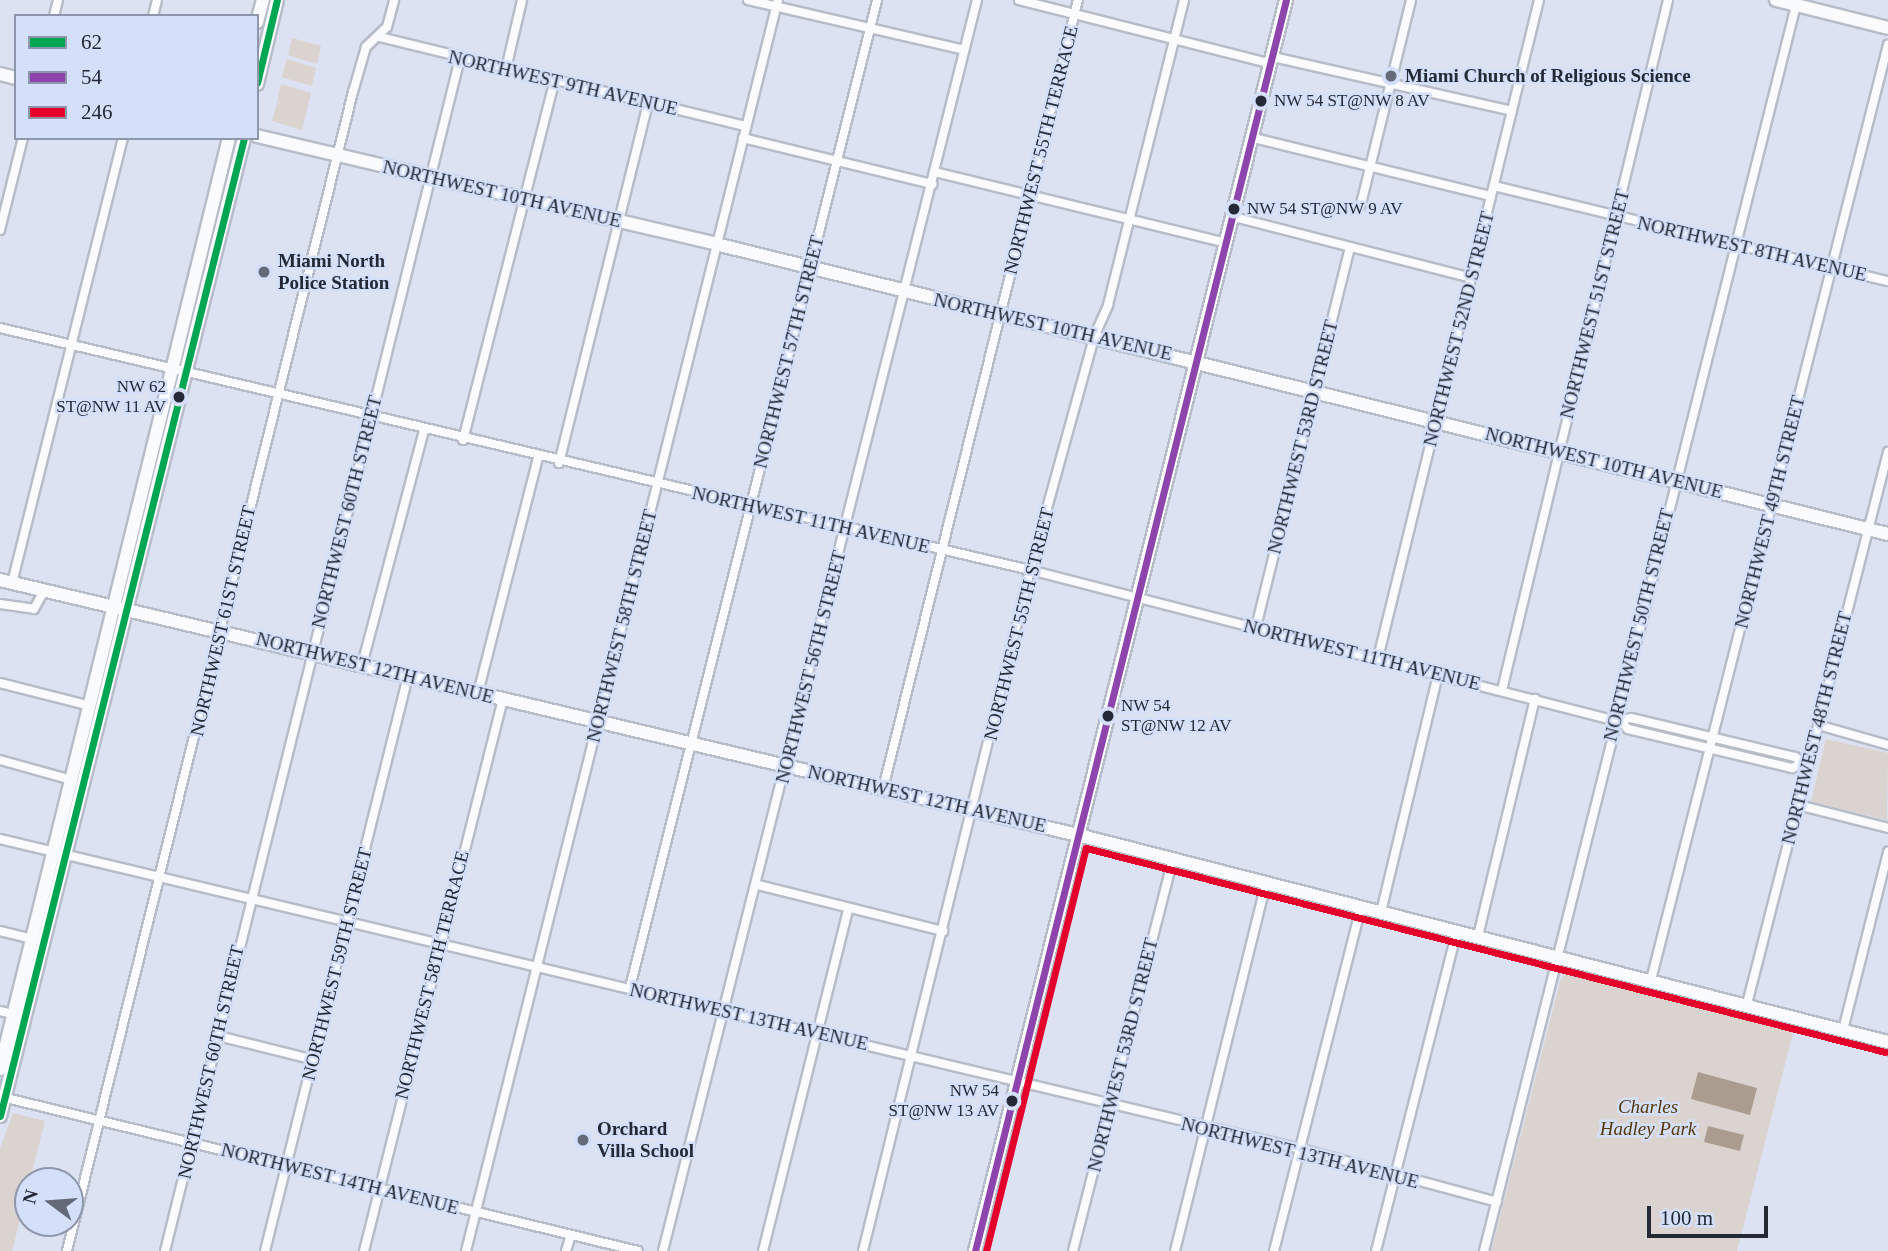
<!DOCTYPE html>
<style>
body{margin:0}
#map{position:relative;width:1888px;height:1251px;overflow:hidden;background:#dce2f1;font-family:Georgia,serif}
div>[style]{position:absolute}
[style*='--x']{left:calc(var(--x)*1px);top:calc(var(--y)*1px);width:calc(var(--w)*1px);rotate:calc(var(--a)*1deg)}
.green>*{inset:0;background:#dad3cf}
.water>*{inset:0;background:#aa9d8f}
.roads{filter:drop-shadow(2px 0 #b6bcc8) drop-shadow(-2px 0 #b6bcc8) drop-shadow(0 2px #b6bcc8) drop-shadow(0 -2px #b6bcc8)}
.street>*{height:8px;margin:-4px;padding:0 4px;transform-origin:4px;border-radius:4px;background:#fafbfd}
.secondary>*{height:12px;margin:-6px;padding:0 6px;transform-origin:6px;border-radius:6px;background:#fafbfd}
.primary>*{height:12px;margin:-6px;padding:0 6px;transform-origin:6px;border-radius:6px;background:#fafbfd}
.bus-1>*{height:7px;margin:-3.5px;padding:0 3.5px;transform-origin:3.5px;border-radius:3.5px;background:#00a651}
.bus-2>*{height:7px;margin:-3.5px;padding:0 3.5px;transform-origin:3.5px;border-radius:3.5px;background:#8e44ad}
.bus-3>*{height:7px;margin:-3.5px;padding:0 3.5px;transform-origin:3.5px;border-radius:3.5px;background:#e4002b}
.dots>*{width:19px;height:19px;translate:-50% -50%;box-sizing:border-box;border:4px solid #d4dff9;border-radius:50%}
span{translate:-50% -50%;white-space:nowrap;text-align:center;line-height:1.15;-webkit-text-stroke:5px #d4dff9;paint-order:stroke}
.bus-label{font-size:17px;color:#242935}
.left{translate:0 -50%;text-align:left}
.right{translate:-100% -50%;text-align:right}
.poi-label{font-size:19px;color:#242935;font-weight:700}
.street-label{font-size:19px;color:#242935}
.park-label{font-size:19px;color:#573806;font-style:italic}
.legend{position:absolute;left:14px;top:14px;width:245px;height:126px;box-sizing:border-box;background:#d4dff9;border:2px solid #8e96ab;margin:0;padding:9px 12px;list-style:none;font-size:21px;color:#242935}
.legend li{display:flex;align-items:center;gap:14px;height:35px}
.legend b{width:35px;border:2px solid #8e96ab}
.north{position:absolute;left:14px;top:1167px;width:70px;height:70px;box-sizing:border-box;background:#d4dff9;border:2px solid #8e96ab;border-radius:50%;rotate:286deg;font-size:19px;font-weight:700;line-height:28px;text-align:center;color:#242935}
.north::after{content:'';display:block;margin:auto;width:24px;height:32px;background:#646a77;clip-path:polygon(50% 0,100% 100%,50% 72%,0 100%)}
.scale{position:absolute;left:1647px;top:1206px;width:121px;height:32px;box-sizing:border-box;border:4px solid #242935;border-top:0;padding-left:9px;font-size:21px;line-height:24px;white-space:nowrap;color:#242935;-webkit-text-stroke:5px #d4dff9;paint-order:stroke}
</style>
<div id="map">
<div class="green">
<i style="clip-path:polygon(292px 38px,321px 46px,317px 64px,288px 55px)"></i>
<i style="clip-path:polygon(287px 59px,316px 68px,312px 86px,282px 77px)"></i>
<i style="clip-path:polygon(281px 84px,311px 93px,302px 130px,272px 121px,277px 103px,287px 106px,277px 102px)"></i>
<i style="clip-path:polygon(1826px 739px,1888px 753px,1887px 820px,1811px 802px)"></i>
<i style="clip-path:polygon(1569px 972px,1794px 1029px,1737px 1251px,1491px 1251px,1561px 978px)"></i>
<i style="clip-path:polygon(13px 1113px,45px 1121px,12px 1251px,0 1251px,0 1149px)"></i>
</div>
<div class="water">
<i style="clip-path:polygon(1698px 1072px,1757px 1088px,1750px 1115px,1691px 1099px)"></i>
<i style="clip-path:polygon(1708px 1126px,1744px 1135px,1740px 1151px,1704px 1142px)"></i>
</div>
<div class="roads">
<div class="street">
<i style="--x:748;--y:0;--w:222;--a:13"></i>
<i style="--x:1019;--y:0;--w:261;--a:14.2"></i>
<i style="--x:54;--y:16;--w:16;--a:-76"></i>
<i style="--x:153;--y:16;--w:16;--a:-76"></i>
<i style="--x:380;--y:37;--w:376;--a:13.7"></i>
<i style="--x:1273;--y:57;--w:245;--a:12.7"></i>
<i style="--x:506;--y:69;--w:71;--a:-76.9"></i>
<i style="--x:743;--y:138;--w:195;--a:13.7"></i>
<i style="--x:1254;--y:138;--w:244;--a:13.8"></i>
<i style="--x:935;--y:172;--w:301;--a:13.7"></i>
<i style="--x:1494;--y:186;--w:405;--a:13.6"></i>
<i style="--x:1361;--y:204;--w:210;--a:-76.2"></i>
<i style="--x:1234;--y:217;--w:245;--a:14.4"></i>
<i style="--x:0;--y:230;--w:95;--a:-76"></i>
<i style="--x:0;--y:328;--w:1058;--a:13.22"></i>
<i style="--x:1030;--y:570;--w:605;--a:14.45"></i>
<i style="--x:1616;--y:721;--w:15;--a:-11"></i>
<i style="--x:1631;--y:718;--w:169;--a:13.4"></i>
<i style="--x:1795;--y:757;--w:16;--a:35"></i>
<i style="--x:463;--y:440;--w:372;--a:-75.7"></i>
<i style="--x:559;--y:463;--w:371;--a:-76.1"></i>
<i style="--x:12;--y:583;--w:459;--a:-76"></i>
<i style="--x:0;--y:604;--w:34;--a:8"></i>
<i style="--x:34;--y:609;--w:21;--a:-61"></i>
<i style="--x:1256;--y:627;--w:391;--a:-76.1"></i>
<i style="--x:1378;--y:658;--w:677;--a:-76.25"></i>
<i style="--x:362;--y:665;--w:243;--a:-75.2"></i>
<i style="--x:0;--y:683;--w:93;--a:14.3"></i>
<i style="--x:1502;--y:690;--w:710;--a:-76.47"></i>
<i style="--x:478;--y:693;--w:243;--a:-75.7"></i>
<i style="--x:1620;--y:721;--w:11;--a:45"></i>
<i style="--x:1628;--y:729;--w:169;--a:13.4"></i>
<i style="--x:1792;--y:768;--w:10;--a:-24"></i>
<i style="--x:1818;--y:725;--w:73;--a:15.9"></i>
<i style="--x:0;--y:760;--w:75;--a:15.5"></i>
<i style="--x:883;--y:789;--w:813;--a:-76.12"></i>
<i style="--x:1798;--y:805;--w:93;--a:14.3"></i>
<i style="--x:0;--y:839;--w:1337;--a:13.4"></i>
<i style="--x:1301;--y:1149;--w:203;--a:15.1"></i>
<i style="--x:758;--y:885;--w:191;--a:14"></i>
<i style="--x:1381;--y:912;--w:245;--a:-76.5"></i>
<i style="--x:0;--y:931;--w:33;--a:14"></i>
<i style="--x:1478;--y:936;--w:244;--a:-76.5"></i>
<i style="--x:1651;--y:980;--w:965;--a:-75.78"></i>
<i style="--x:630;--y:988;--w:1018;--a:-75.96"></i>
<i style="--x:1747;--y:1004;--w:570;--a:-75.67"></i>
<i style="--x:0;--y:1011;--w:13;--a:13"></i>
<i style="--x:1843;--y:1030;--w:184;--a:-75.8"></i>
<i style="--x:218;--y:1036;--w:99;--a:14"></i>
<i style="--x:2;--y:1097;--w:654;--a:13.61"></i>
<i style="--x:67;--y:1251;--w:1194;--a:-76.14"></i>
<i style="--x:353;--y:92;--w:47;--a:-73.9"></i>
<i style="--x:366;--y:47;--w:29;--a:-44"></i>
<i style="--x:387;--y:27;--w:28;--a:-75"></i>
<i style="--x:165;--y:1251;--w:1229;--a:-76.11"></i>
<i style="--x:265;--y:1251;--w:593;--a:-76.03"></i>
<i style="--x:364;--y:1251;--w:569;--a:-75.87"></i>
<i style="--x:466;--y:1251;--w:1289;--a:-76"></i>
<i style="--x:566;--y:1251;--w:17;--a:-73"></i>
<i style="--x:663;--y:1251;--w:1290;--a:-75.91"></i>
<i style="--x:763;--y:1251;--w:351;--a:-76"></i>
<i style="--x:863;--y:1251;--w:701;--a:-76.22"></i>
<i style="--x:1030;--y:570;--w:242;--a:-74.6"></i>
<i style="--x:1094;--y:337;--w:35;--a:-66"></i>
<i style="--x:1108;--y:305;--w:314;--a:-76"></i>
<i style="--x:1073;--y:1251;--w:405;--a:-75.7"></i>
<i style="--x:1175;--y:1251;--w:378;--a:-76.1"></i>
<i style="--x:1274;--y:1251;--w:355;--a:-75.8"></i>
<i style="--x:1376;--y:1251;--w:330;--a:-75.8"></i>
<i style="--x:1484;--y:1251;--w:1289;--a:-75.94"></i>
</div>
<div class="secondary">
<i style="--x:257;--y:22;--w:23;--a:-75"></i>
<i style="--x:0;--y:74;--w:16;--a:14"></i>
<i style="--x:257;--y:84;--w:86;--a:-76.6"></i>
<i style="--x:257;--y:136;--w:472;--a:13.2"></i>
<i style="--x:716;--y:244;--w:1207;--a:13.9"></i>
<i style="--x:0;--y:580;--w:1108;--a:13.31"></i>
<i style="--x:1078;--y:835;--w:836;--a:14.34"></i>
<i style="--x:0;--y:1069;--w:959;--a:-76.18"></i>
<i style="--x:0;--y:1116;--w:1008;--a:-75.99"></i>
<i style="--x:975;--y:1251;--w:1289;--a:-76.04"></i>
</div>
<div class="primary">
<i style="--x:1776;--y:0;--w:115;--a:14"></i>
</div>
</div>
<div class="bus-1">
<i style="--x:257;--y:83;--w:85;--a:-76.5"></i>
<i style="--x:0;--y:1116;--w:1008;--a:-75.99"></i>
</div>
<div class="bus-2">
<i style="--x:975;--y:1251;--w:1289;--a:-76.04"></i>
</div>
<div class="bus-3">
<i style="--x:986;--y:1251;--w:415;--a:-76.1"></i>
<i style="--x:1086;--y:848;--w:825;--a:14.32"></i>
</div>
<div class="dots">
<i style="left:1391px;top:76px;background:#646a77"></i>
<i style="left:1261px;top:101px;background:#242935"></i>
<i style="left:1234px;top:209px;background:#242935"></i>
<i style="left:264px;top:272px;background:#646a77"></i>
<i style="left:179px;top:397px;background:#242935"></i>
<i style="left:1108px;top:716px;background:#242935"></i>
<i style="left:1012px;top:1101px;background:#242935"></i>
<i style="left:583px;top:1140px;background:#646a77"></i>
</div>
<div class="bus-label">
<span class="left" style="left:1274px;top:101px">NW 54 ST@NW 8 AV</span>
<span class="left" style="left:1247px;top:209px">NW 54 ST@NW 9 AV</span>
<span class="right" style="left:166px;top:397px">NW 62<br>ST@NW 11 AV</span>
<span class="left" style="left:1121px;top:716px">NW 54<br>ST@NW 12 AV</span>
<span class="right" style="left:999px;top:1101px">NW 54<br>ST@NW 13 AV</span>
</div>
<div class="poi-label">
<span class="left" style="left:1405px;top:76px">Miami Church of Religious Science</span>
<span class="left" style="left:278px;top:272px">Miami North<br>Police Station</span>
<span class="left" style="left:597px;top:1140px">Orchard<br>Villa School</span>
</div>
<div class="street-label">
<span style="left:563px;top:83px;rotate:13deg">NORTHWEST 9TH AVENUE</span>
<span style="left:1041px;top:150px;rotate:-76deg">NORTHWEST 55TH TERRACE</span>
<span style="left:502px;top:194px;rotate:13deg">NORTHWEST 10TH AVENUE</span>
<span style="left:1752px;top:249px;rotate:13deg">NORTHWEST 8TH AVENUE</span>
<span style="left:1595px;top:304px;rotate:-76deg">NORTHWEST 51ST STREET</span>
<span style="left:1053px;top:327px;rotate:13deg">NORTHWEST 10TH AVENUE</span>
<span style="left:1459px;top:329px;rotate:-76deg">NORTHWEST 52ND STREET</span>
<span style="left:789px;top:352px;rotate:-76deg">NORTHWEST 57TH STREET</span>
<span style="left:1303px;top:437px;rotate:-76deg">NORTHWEST 53RD STREET</span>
<span style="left:1604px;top:463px;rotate:14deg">NORTHWEST 10TH AVENUE</span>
<span style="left:347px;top:512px;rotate:-76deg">NORTHWEST 60TH STREET</span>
<span style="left:1770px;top:512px;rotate:-76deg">NORTHWEST 49TH STREET</span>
<span style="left:811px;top:520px;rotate:13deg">NORTHWEST 11TH AVENUE</span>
<span style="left:223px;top:621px;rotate:-77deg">NORTHWEST 61ST STREET</span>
<span style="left:1019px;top:624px;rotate:-76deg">NORTHWEST 55TH STREET</span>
<span style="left:1639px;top:625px;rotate:-76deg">NORTHWEST 50TH STREET</span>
<span style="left:622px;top:626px;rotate:-76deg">NORTHWEST 58TH STREET</span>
<span style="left:1362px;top:655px;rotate:14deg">NORTHWEST 11TH AVENUE</span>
<span style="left:811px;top:667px;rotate:-76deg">NORTHWEST 56TH STREET</span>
<span style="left:375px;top:668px;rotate:14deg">NORTHWEST 12TH AVENUE</span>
<span style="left:1817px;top:728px;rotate:-76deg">NORTHWEST 48TH STREET</span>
<span style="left:927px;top:799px;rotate:13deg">NORTHWEST 12TH AVENUE</span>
<span style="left:337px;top:964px;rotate:-76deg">NORTHWEST 59TH STREET</span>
<span style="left:432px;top:975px;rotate:-76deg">NORTHWEST 58TH TERRACE</span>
<span style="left:749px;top:1017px;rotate:13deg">NORTHWEST 13TH AVENUE</span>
<span style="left:1123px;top:1055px;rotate:-76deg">NORTHWEST 53RD STREET</span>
<span style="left:211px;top:1062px;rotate:-77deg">NORTHWEST 60TH STREET</span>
<span style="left:1300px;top:1153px;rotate:14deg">NORTHWEST 13TH AVENUE</span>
<span style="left:340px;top:1179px;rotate:14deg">NORTHWEST 14TH AVENUE</span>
</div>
<div class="park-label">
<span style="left:1648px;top:1118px">Charles<br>Hadley Park</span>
</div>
<ul class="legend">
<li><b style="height:9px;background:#00a651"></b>62</li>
<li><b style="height:9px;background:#8e44ad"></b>54</li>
<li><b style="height:9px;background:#e4002b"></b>246</li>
</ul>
<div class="north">N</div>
<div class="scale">100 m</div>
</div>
